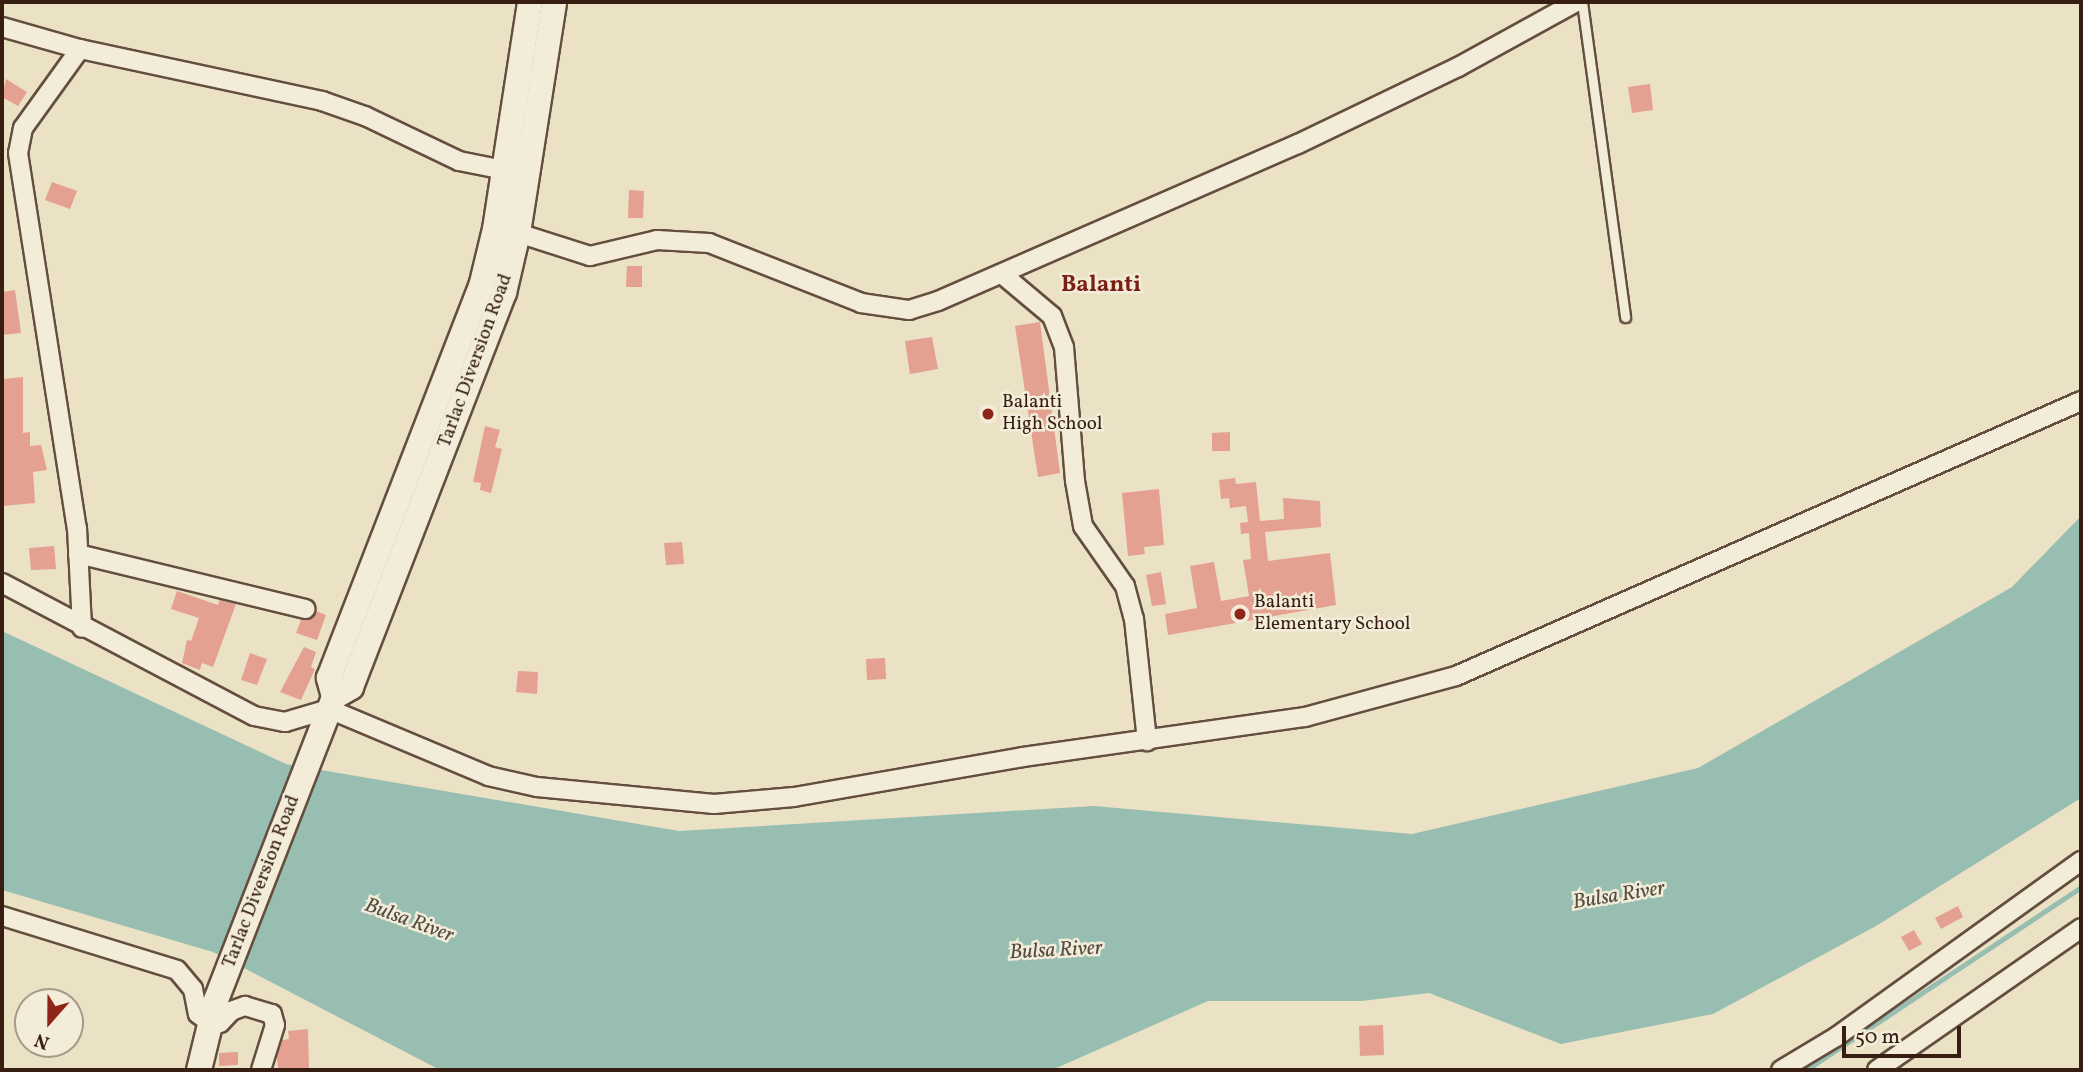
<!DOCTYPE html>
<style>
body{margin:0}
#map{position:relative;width:2083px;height:1072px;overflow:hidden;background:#ebe2c5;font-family:Vollkorn,serif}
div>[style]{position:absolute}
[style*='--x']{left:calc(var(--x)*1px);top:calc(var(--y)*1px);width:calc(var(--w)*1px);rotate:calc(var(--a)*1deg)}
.water>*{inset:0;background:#98beb1}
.stream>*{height:4.5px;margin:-2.25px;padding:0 2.25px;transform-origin:2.25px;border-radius:2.25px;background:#98beb1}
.building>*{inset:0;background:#e4a091}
.roads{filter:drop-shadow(2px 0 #644e3f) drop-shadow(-2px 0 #644e3f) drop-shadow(0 2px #644e3f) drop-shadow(0 -2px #644e3f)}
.lane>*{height:9px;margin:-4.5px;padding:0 4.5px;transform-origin:4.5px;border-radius:4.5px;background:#f2ecd9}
.street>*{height:18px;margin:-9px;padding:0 9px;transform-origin:9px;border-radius:9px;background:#f2ecd9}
.secondary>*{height:24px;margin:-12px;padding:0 12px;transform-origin:12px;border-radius:12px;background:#f2ecd9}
.dots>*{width:19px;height:19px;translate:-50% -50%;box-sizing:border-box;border:4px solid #f2ecd9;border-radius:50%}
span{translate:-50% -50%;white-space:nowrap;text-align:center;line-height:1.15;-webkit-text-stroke:5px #f2ecd9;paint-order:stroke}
.street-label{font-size:19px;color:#371d12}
.poi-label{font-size:19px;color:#371d12}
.left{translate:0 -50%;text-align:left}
.water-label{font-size:21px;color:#544d42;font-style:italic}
.quarter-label{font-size:23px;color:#7a1f14;font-weight:700}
.frame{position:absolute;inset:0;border:4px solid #371d12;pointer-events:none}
.north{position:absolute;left:14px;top:988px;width:70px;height:70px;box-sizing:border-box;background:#f2ecd9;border:2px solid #a79989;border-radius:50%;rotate:201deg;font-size:19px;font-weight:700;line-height:28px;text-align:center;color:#371d12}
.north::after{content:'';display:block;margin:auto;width:24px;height:32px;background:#8f2418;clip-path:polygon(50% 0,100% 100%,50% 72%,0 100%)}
.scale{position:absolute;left:1842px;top:1026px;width:119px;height:32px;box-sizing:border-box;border:4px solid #371d12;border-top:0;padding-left:9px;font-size:21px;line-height:24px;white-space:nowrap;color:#371d12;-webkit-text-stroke:5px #f2ecd9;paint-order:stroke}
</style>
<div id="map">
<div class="water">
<i style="clip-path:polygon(2081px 516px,2081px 798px,1876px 926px,1713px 1014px,1561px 1044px,1429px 993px,1361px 1001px,1208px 1001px,1052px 1070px,440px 1070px,213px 952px,2px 890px,2px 631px,286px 764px,679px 831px,1094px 806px,1412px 834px,1698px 768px,2012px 587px)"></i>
</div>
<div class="stream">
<i style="--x:1806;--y:1070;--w:330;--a:-33.6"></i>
</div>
<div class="building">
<i style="clip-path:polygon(6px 79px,27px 92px,18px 106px,2px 97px)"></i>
<i style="clip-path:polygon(1650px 84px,1653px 110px,1632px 113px,1628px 87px)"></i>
<i style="clip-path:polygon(52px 182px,77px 191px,70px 209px,45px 200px)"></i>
<i style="clip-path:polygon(629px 190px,644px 191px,643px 218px,628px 218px)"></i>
<i style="clip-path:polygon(627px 266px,642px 266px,642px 287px,626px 287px)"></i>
<i style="clip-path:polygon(15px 290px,21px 333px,2px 335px,2px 292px)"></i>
<i style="clip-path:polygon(1040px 322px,1060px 473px,1038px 477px,1015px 326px)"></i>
<i style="clip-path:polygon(932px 337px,938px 369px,910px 374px,905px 341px)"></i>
<i style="clip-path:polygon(23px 377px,23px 433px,30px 432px,30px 446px,41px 445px,47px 470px,33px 472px,35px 503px,2px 506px,3px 379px)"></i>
<i style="clip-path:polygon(485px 426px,500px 430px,495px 447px,502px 449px,491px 493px,480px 490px,481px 483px,473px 482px)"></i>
<i style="clip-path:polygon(1230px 432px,1230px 451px,1212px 451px,1212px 433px)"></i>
<i style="clip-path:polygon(1235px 478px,1236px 484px,1256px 482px,1260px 521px,1284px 519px,1283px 498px,1320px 501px,1321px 527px,1265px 532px,1268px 561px,1330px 553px,1336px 605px,1168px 635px,1165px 614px,1197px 608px,1190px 566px,1214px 562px,1221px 601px,1249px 596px,1243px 560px,1251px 559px,1249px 533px,1241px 534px,1240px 523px,1248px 522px,1246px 506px,1230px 508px,1229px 498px,1221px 499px,1219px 480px)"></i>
<i style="clip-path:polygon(1159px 489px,1164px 545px,1144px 547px,1145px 554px,1128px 556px,1122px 493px)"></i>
<i style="clip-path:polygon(682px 542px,684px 564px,666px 565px,664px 543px)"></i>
<i style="clip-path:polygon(54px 546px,56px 569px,31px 570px,29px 548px)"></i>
<i style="clip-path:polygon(1161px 572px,1166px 604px,1152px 606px,1146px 575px)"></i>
<i style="clip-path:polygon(177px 591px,218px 605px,219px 600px,236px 604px,213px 667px,202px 663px,200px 670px,182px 663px,187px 640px,191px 641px,199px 618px,171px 609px)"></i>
<i style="clip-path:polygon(316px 611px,326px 615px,317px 640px,296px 633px,301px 620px,309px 620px)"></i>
<i style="clip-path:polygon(304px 647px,316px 652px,311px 667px,315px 669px,301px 700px,280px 692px)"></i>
<i style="clip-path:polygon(250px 653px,267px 659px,257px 685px,241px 680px)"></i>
<i style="clip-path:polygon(885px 658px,886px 679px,867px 680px,866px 659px)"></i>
<i style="clip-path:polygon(518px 671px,538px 672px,537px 694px,516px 692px)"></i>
<i style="clip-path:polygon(1958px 906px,1963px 917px,1941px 929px,1935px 918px)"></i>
<i style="clip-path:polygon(1914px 930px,1922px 944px,1909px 951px,1901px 937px)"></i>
<i style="clip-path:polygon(1383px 1025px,1384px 1055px,1360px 1056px,1359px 1026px)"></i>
<i style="clip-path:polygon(308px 1029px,309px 1070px,278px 1070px,277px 1057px,282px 1040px,289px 1039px,288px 1031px)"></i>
<i style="clip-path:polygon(238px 1052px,238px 1065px,219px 1066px,219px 1053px)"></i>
</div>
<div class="roads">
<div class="lane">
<i style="--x:1582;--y:2;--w:318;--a:82.2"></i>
</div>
<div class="street">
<i style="--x:2;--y:27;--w:81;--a:15.8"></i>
<i style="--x:80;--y:49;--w:248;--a:12.1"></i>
<i style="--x:322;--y:101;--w:46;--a:19.2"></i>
<i style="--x:365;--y:116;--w:104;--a:25.6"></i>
<i style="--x:459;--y:161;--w:46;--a:11.3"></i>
<i style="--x:80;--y:49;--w:97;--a:125.8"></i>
<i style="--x:23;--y:128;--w:25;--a:101"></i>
<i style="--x:18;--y:153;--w:380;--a:81.1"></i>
<i style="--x:77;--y:528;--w:100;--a:87.1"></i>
<i style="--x:518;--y:233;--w:76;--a:17.7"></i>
<i style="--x:590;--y:256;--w:69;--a:-13.4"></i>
<i style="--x:657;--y:240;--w:52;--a:3.3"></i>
<i style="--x:709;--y:243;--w:163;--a:21.5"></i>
<i style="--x:861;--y:303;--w:49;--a:8.3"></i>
<i style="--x:909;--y:310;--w:30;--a:-17"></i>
<i style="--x:938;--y:301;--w:393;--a:-23.6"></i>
<i style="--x:1298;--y:144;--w:178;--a:-25.7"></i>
<i style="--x:1458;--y:67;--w:135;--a:-28.8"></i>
<i style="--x:1002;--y:274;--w:65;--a:40"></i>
<i style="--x:1052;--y:316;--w:33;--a:69"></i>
<i style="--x:1064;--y:347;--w:134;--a:85.3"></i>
<i style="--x:1075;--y:481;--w:46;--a:79.9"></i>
<i style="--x:1083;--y:526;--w:73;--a:55"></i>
<i style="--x:1125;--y:586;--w:34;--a:75"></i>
<i style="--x:1134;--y:619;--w:123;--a:83.9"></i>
<i style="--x:78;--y:554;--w:234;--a:13.6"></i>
<i style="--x:2;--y:583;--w:285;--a:27.8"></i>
<i style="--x:254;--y:716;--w:32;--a:11"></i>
<i style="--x:285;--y:722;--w:46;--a:-16.5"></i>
<i style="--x:329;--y:709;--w:173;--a:22.8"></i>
<i style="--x:488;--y:776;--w:50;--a:12.7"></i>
<i style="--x:537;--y:787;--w:178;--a:5.5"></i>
<i style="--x:714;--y:804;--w:80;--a:-5"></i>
<i style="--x:794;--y:797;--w:232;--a:-9.9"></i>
<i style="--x:1023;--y:757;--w:285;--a:-8.1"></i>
<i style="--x:1305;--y:717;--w:156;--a:-15.2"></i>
<i style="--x:1456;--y:676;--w:683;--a:-23.75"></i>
<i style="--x:2;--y:916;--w:183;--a:17.1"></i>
<i style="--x:177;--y:970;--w:25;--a:50"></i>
<i style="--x:193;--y:989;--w:25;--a:79"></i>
<i style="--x:198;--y:1014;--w:14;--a:36"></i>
<i style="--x:209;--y:1022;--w:11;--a:5"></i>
<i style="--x:220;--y:1023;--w:16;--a:-47"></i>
<i style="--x:231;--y:1011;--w:15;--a:-20"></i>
<i style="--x:245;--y:1006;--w:28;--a:17"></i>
<i style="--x:272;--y:1014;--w:11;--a:75"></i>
<i style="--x:275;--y:1025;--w:47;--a:107.3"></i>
<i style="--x:1781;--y:1070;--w:64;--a:-31"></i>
<i style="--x:1836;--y:1037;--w:302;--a:-35.7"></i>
<i style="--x:1877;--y:1070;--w:249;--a:-34.8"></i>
</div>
<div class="secondary">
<i style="--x:334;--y:697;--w:20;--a:-30"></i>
<i style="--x:351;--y:687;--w:423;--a:-68.8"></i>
<i style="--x:504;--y:293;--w:62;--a:-76.9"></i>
<i style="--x:518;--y:233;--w:234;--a:-81.1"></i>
<i style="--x:199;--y:1070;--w:72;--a:-76.3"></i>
<i style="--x:216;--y:1000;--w:325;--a:-68.7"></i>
<i style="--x:334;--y:697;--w:20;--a:-105"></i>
<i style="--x:329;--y:678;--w:420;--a:-68.8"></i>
<i style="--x:481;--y:287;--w:60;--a:-76.4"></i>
<i style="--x:495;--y:229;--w:230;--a:-81.2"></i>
</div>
</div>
<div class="dots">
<i style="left:988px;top:414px;background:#8f2418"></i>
<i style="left:1240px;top:614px;background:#8f2418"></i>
</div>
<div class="street-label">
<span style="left:476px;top:361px;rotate:-70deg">Tarlac Diversion Road</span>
<span style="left:262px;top:882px;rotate:-69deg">Tarlac Diversion Road</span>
</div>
<div class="poi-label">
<span class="left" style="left:1002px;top:414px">Balanti<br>High School</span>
<span class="left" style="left:1254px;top:614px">Balanti<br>Elementary School</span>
</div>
<div class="water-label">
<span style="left:1619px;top:896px;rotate:-9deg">Bulsa River</span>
<span style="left:409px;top:921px;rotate:20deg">Bulsa River</span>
<span style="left:1056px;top:951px;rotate:-3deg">Bulsa River</span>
</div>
<div class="quarter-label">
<span style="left:1101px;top:285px">Balanti</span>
</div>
<div class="frame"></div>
<div class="north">N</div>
<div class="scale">50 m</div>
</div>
